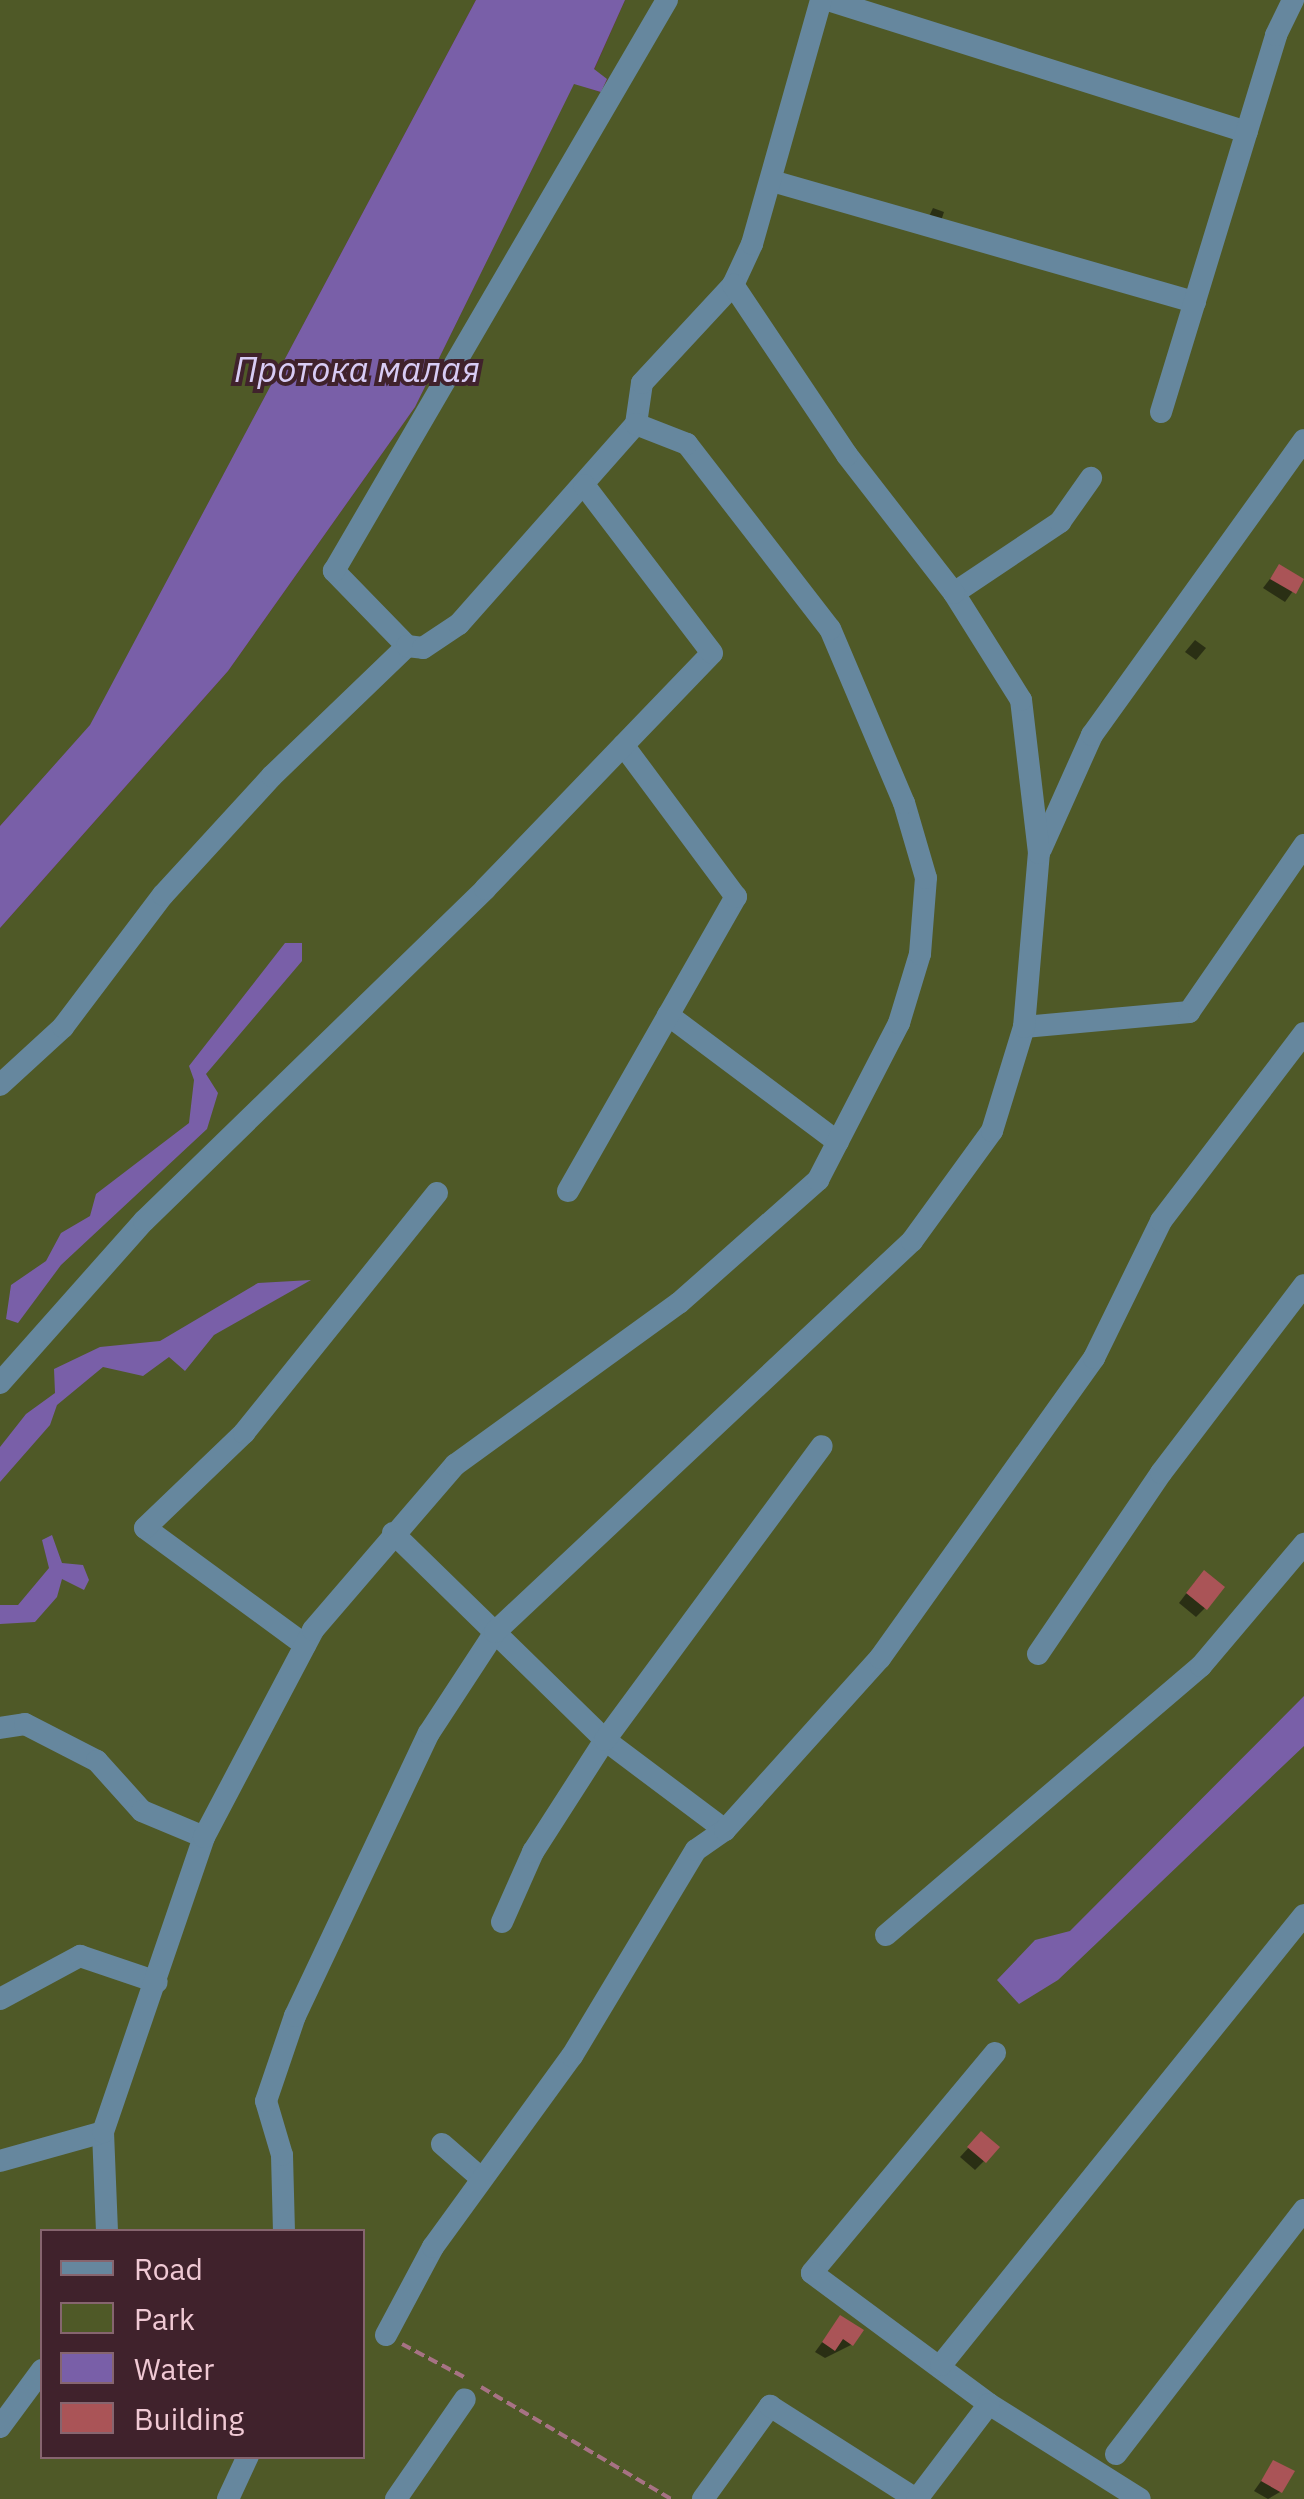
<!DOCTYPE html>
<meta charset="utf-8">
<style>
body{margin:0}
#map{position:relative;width:1304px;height:2499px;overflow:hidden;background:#6d2e45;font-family:"IBM Plex Sans",sans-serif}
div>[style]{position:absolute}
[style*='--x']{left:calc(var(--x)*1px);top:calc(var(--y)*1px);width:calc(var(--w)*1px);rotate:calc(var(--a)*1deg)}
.green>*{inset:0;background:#4f5927}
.water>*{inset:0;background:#795fa8}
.shadow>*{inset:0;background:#0007}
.building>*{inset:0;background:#aa5457}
.path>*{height:4px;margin-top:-2px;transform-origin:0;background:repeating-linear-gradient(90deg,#a77284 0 10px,transparent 0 15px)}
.minor>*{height:22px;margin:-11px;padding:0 11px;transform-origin:11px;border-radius:11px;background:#66879e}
span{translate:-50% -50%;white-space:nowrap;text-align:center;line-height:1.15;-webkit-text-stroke:8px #40222c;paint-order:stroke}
.water-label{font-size:35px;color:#d8ccf5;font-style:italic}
.legend{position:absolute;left:40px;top:2229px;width:325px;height:230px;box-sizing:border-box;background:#40222c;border:2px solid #86656f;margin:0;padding:12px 18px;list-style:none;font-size:30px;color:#f0c9d4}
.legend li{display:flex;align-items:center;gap:20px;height:50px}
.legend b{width:50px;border:2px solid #86656f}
</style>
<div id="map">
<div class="green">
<i style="clip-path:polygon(0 0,476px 0,90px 726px,0 826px)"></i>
<i style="clip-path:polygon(evenodd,625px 0,1304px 0,1304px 2499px,0 2499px,0 928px,228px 671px,415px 407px,574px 83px,600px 92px,607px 80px,594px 70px,625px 0,42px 2232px,362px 2232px,362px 2456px,42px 2456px,42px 2232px)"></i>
</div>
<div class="water">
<i style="clip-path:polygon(476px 0,625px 0,594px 69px,607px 79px,601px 92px,574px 84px,415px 407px,228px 671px,0 928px,0 826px,90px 725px)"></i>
<i style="clip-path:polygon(285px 943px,302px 943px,302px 961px,206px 1074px,218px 1093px,207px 1129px,61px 1265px,18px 1323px,6px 1319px,11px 1285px,46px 1261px,61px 1233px,90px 1216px,96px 1194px,189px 1123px,194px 1080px,189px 1066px)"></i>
<i style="clip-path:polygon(311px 1280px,214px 1335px,185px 1371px,169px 1357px,143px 1376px,103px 1367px,57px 1405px,50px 1425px,0 1482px,0 1447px,26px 1414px,55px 1393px,54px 1369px,100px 1347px,160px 1341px,258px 1283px)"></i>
<i style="clip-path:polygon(52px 1535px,62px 1563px,83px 1565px,89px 1580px,84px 1590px,62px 1579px,57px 1597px,35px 1622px,0 1624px,0 1605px,18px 1605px,49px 1568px,42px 1540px)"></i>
<i style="clip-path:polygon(1304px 1696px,1304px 1746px,1058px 1980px,1019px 2004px,997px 1980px,1035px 1940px,1070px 1931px)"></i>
</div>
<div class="shadow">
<i style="clip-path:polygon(933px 208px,944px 212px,939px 227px,924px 227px)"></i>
<i style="clip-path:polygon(1279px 567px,1301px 580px,1285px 602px,1263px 588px)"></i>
<i style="clip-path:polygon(1195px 640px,1206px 648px,1196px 660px,1185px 652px)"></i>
<i style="clip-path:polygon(1195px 1582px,1205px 1608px,1196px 1617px,1179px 1603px)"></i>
<i style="clip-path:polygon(973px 2143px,984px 2161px,975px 2170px,960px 2157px)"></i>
<i style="clip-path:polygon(840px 2318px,851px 2345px,825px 2358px,815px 2352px)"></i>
<i style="clip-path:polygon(1274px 2463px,1280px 2492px,1268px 2499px,1254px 2491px)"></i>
</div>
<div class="building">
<i style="clip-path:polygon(1279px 564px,1304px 579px,1296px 594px,1270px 579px)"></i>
<i style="clip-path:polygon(1204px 1570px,1225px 1587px,1207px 1610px,1186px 1593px)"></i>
<i style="clip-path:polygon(981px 2131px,1000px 2147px,986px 2163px,967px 2147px)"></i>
<i style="clip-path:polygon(840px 2315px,864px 2330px,853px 2346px,843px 2339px,835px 2351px,822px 2342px)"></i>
<i style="clip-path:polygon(1273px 2460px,1295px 2471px,1282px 2493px,1261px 2481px)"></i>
</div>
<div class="path">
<i style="--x:402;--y:2344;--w:70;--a:28"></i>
<i style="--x:481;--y:2387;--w:221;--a:30.5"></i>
</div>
<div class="minor">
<i style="--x:828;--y:0;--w:439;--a:17.5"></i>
<i style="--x:772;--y:181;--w:440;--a:16"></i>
<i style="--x:1161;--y:412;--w:394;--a:-73"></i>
<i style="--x:1276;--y:35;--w:39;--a:-64"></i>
<i style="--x:954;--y:593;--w:128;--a:-33.8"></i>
<i style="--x:1060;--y:522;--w:54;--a:-54.8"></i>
<i style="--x:407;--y:646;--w:105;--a:-134.2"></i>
<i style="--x:334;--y:571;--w:661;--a:-59.75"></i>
<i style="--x:1041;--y:849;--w:125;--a:-65.9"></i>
<i style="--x:1092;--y:735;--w:363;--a:-54.3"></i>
<i style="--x:668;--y:1015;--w:212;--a:36.8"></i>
<i style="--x:1024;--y:1027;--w:166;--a:-5.2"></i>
<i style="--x:1189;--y:1012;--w:203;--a:-55.4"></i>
<i style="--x:0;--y:1085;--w:86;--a:-42.6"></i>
<i style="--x:63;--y:1027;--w:166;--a:-52.9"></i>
<i style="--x:163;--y:895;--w:161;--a:-47.5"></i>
<i style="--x:272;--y:776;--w:187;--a:-43.9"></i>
<i style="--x:407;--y:646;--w:16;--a:7"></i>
<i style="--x:423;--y:648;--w:43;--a:-33.7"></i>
<i style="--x:459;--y:624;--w:267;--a:-48.5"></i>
<i style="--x:636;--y:424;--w:41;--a:-81.7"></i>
<i style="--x:642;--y:383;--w:134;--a:-47.1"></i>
<i style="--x:733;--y:285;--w:45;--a:-65.1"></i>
<i style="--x:752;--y:244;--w:254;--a:-74.2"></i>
<i style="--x:568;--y:1191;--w:339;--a:-60.3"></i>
<i style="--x:736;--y:897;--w:189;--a:-126.6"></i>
<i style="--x:0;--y:1383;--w:217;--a:-48.4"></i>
<i style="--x:144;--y:1221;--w:476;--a:-44.2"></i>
<i style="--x:485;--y:889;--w:327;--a:-46.1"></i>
<i style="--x:712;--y:653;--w:211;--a:-127.3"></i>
<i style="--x:393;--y:1533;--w:296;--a:44.3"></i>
<i style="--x:605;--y:1740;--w:150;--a:36.9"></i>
<i style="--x:305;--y:1645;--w:198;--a:-143.8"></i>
<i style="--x:145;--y:1528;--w:137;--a:-43.8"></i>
<i style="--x:244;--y:1433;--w:308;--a:-51.2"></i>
<i style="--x:1038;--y:1654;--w:219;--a:-55.8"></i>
<i style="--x:1161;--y:1473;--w:236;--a:-52.7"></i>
<i style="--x:0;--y:1728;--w:25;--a:-9"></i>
<i style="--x:25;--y:1724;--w:81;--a:27.2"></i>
<i style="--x:97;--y:1761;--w:67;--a:48"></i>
<i style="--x:142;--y:1811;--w:67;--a:22.8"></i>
<i style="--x:502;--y:1922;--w:77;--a:-66.1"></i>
<i style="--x:533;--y:1852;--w:133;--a:-57.3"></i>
<i style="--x:605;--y:1740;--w:365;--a:-53.6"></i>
<i style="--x:886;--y:1935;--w:414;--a:-40.5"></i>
<i style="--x:1201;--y:1666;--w:160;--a:-49.8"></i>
<i style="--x:0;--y:1999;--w:91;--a:-28.3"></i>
<i style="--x:80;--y:1956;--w:81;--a:18.7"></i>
<i style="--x:995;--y:2053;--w:286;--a:129.8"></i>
<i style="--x:812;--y:2273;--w:220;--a:36.5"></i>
<i style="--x:989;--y:2404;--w:178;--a:32.2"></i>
<i style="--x:103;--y:2132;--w:100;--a:87.7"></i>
<i style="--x:442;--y:2144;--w:52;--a:41.1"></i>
<i style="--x:0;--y:2161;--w:107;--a:-15.7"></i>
<i style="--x:103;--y:2132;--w:312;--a:-71.1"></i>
<i style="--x:204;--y:1837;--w:234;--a:-62.2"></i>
<i style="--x:313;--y:1630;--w:218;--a:-49.3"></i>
<i style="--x:455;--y:1465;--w:276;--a:-35.9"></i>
<i style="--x:679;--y:1303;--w:186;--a:-41.5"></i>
<i style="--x:818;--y:1180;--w:177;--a:-62.7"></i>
<i style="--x:899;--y:1023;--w:72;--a:-73.1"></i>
<i style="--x:920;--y:954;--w:76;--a:-85.5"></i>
<i style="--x:926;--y:878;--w:78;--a:-106.3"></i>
<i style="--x:904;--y:803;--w:189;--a:-113"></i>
<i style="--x:830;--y:629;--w:234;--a:-127.7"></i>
<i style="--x:687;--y:444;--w:55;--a:-158.6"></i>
<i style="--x:284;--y:2232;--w:77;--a:-91.5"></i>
<i style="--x:282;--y:2155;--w:56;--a:-106.5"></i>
<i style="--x:266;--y:2101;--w:90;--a:-71.2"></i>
<i style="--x:295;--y:2016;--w:313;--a:-64.7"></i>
<i style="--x:429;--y:1733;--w:121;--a:-56.8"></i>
<i style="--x:495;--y:1632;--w:572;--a:-43.16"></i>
<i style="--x:912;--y:1241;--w:136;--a:-54"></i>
<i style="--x:992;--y:1131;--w:109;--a:-72.9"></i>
<i style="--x:1024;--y:1027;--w:175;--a:-85.1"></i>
<i style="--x:1039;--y:853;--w:154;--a:-96.7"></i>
<i style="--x:1021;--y:700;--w:126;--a:-122.1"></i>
<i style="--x:954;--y:593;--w:175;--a:-127.8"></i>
<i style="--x:847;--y:455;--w:205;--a:-123.8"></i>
<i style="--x:386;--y:2335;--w:100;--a:-61.9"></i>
<i style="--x:433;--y:2247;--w:236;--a:-54"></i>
<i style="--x:572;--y:2056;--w:240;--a:-59"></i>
<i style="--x:696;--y:1850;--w:35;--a:-35"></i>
<i style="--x:725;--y:1830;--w:232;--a:-48"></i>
<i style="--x:880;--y:1658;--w:369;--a:-54.5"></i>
<i style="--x:1094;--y:1358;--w:153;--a:-63.9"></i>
<i style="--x:1161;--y:1221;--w:236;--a:-52.7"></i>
<i style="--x:941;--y:2365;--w:578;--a:-51.11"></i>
<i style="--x:0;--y:2427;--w:71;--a:-53.6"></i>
<i style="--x:1116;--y:2454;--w:308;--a:-52.4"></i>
<i style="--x:228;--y:2499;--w:47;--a:-65.1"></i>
<i style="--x:396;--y:2499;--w:121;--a:-55.4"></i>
<i style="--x:703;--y:2499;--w:115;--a:-54.2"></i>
<i style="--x:770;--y:2406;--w:173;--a:32.5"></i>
<i style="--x:917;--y:2499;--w:119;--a:-52.8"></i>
</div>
<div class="water-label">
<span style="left:357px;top:369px">Протока малая</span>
</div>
<ul class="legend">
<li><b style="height:12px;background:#66879e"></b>Road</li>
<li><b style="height:28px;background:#4f5927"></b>Park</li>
<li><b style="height:28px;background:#795fa8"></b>Water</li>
<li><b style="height:28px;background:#aa5457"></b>Building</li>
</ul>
</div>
